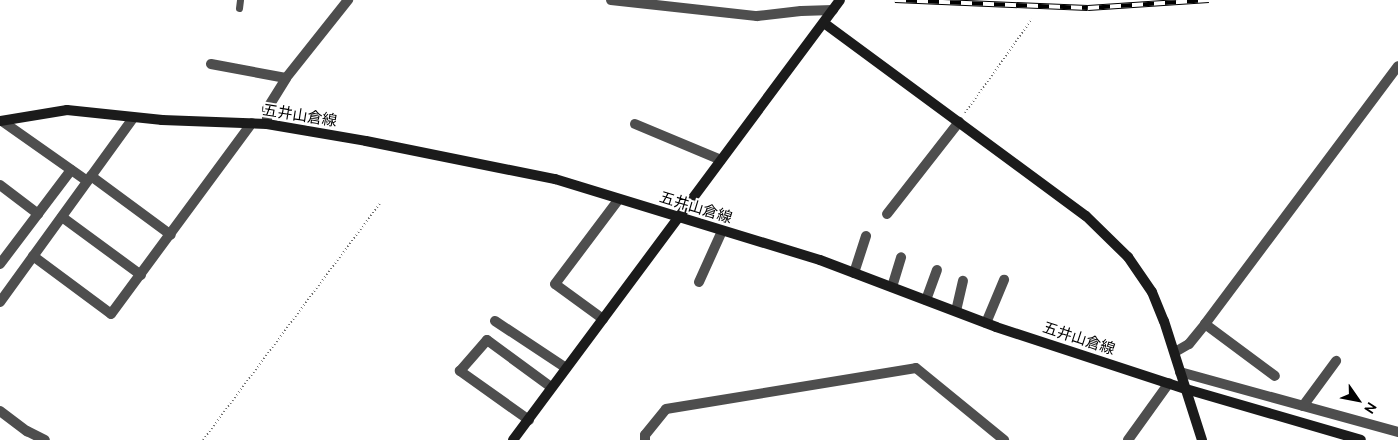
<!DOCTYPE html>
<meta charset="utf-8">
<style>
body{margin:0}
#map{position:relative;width:1398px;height:440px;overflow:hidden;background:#fff;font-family:Ubuntu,"Noto Sans JP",sans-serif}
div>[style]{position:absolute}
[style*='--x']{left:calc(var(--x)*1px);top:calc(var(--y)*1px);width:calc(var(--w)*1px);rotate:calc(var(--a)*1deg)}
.path>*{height:2px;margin-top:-1px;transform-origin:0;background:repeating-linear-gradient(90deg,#707070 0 1px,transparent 0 3.5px)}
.lane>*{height:7px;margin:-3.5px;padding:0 3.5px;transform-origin:3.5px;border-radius:3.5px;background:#4e4e4e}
.street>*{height:10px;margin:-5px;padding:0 5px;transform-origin:5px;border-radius:5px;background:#4e4e4e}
.secondary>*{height:10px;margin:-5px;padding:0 5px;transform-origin:5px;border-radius:5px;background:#1b1b1b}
.rail>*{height:5.5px;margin-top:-2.75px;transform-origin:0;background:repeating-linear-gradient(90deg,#fff 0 11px,#000 0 22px);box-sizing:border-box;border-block:1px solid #000}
span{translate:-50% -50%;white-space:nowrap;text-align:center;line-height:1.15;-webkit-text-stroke:4px #fff;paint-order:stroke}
.street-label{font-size:15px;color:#000}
.north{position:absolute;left:1333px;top:375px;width:50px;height:50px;-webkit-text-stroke:4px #fff;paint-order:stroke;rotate:123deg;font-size:14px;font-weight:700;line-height:20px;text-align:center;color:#000}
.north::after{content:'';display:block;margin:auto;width:18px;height:22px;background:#000;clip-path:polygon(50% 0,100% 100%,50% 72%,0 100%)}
</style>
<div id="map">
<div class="path">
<i style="--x:965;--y:113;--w:115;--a:-54.5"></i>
<i style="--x:203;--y:440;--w:297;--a:-53.2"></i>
</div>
<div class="lane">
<i style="--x:239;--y:8;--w:8;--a:-83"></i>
</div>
<div class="street">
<i style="--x:611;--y:0;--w:147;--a:6.3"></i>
<i style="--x:757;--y:16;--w:44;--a:-6.5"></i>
<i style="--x:801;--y:11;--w:32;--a:-2"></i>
<i style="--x:211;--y:64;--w:76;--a:10.6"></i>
<i style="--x:2;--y:121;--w:104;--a:35.2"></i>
<i style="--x:267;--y:124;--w:15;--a:-90"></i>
<i style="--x:267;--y:109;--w:36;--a:-58"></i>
<i style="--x:286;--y:78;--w:100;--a:-51.5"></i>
<i style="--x:635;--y:124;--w:93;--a:22.7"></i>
<i style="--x:91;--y:176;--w:99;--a:36.4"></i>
<i style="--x:0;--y:185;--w:48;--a:37.3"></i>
<i style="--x:887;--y:214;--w:117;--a:-52"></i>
<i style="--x:62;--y:217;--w:98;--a:36.3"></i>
<i style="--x:33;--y:256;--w:97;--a:36.6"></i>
<i style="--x:111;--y:314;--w:237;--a:-53.6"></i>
<i style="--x:0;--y:264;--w:118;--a:-52.9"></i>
<i style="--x:854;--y:273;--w:39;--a:-72"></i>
<i style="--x:699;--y:282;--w:56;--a:-65.7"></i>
<i style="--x:892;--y:287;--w:31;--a:-73"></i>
<i style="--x:926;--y:300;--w:32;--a:-70"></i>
<i style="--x:0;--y:302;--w:227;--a:-54.1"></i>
<i style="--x:956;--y:311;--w:31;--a:-77"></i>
<i style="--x:603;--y:319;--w:59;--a:-143.9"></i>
<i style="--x:555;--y:284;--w:106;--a:-53"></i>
<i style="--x:495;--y:321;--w:85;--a:33.5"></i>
<i style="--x:986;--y:323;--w:47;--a:-67.3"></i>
<i style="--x:1205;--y:324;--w:87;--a:36.6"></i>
<i style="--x:1175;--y:352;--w:16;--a:-30"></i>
<i style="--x:1189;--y:344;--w:26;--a:-51"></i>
<i style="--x:1205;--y:324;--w:322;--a:-53.2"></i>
<i style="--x:1180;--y:372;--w:226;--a:15.4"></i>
<i style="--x:1303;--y:406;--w:56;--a:-53.7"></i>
<i style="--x:0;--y:411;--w:34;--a:37"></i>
<i style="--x:27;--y:431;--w:20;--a:27"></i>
<i style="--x:529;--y:420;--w:85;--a:-144.6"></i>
<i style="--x:460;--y:371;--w:41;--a:-48.9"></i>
<i style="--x:487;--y:340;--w:79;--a:36.3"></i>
<i style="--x:645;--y:440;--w:5;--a:-90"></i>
<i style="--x:645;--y:435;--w:33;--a:-51"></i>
<i style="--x:666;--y:409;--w:253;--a:-9.3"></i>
<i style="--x:916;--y:368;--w:114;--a:39.3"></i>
<i style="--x:1128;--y:440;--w:70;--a:-54.3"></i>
</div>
<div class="secondary">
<i style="--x:824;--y:23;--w:325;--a:36.4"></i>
<i style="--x:1086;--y:216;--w:59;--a:44.3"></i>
<i style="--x:1128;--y:257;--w:42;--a:55.6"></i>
<i style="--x:1152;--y:292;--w:31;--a:68"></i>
<i style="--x:1164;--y:321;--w:125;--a:72.3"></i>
<i style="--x:0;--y:121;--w:68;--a:-9.3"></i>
<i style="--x:67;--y:110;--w:96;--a:6"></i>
<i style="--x:162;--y:120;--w:105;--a:2.2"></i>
<i style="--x:267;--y:124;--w:100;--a:9.7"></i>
<i style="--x:366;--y:141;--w:193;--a:11.4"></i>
<i style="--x:555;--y:179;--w:277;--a:17"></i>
<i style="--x:820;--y:260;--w:188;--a:20.8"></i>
<i style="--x:996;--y:327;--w:200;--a:18.1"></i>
<i style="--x:1186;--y:389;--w:182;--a:16.2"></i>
<i style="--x:513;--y:440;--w:548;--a:-53.38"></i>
</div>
<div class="rail">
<i style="--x:895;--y:0;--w:193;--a:2.4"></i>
<i style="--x:1088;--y:8;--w:121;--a:-3.8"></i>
</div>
<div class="street-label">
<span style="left:300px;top:115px;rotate:9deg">五井山倉線</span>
<span style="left:696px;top:207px;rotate:17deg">五井山倉線</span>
<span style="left:1079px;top:338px;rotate:18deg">五井山倉線</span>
</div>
<div class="north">N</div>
</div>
